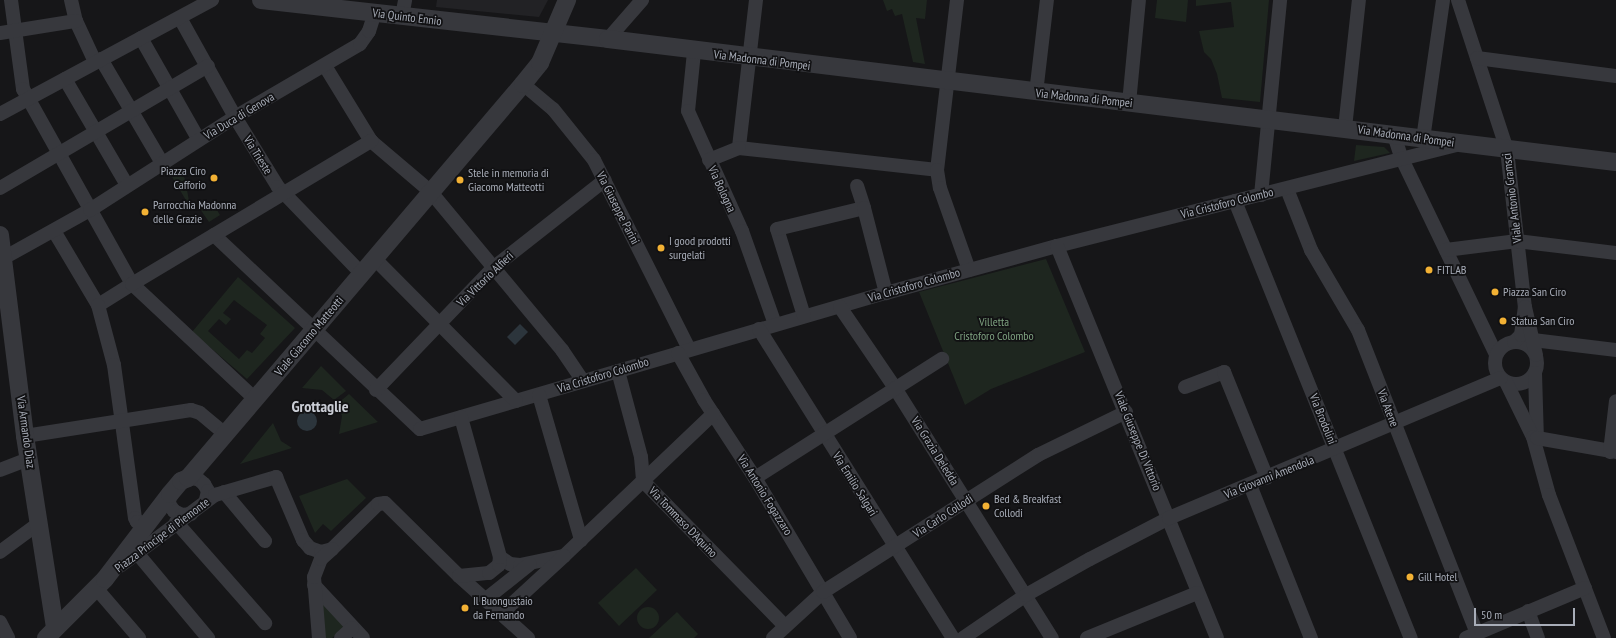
<!DOCTYPE html>
<style>
body{margin:0}
#map{position:relative;width:1616px;height:638px;overflow:hidden;background:#161618;font-family:"PT Sans Narrow",sans-serif}
div>[style]{position:absolute}
[style*='--x']{left:calc(var(--x)*1px);top:calc(var(--y)*1px);width:calc(var(--w)*1px);rotate:calc(var(--a)*1deg)}
.built>*{inset:0;background:#222225}
.green>*{inset:0;background:#1e261f}
.round{border-radius:50%}
.water>*{inset:0;background:#2c353c}
.minor>*{height:14px;margin:-7px;padding:0 7px;transform-origin:7px;border-radius:7px;background:#37383d}
.minor>.ring{margin:-7px;padding:0;box-sizing:content-box;background:none;border:14px solid #37383d;border-radius:50%}
.tertiary>*{height:18px;margin:-9px;padding:0 9px;transform-origin:9px;border-radius:9px;background:#37383d}
.dots>*{width:11px;height:11px;translate:-50% -50%;box-sizing:border-box;border:2px solid #111113;border-radius:50%}
span{translate:-50% -50%;white-space:nowrap;text-align:center;line-height:1.15;-webkit-text-stroke:3.5px #111113;paint-order:stroke}
.street-label{font-size:12px;color:#a8adb8}
.poi-label{font-size:12px;color:#a8adb8}
.right{translate:-100% -50%;text-align:right}
.left{translate:0 -50%;text-align:left}
.park-label{font-size:12px;color:#7fa381}
.district-label{font-size:16px;color:#c9ccd4;font-weight:700}
.scale{position:absolute;left:1474px;top:608px;width:101px;height:18px;box-sizing:border-box;border:2px solid #a8adb8;border-top:0;padding-left:5px;font-size:12px;line-height:14px;white-space:nowrap;color:#a8adb8;-webkit-text-stroke:3px #111113;paint-order:stroke}
</style>
<div id="map">
<div class="built">
<i style="clip-path:polygon(437px 0,548px 0,539px 17px,436px 7px)"></i>
</div>
<div class="green">
<i style="clip-path:polygon(883px 0,927px 0,925px 19px,916px 18px,925px 64px,913px 62px,902px 14px,895px 16px,892px 9px,887px 11px)"></i>
<i style="clip-path:polygon(1157px 0,1188px 0,1186px 22px,1155px 18px)"></i>
<i style="clip-path:polygon(1196px 0,1269px 0,1260px 102px,1222px 98px,1217px 74px,1211px 59px,1204px 52px,1199px 31px,1234px 27px,1231px 2px,1196px 6px)"></i>
<i style="clip-path:polygon(1356px 145px,1384px 147px,1390px 153px,1354px 161px)"></i>
<i style="clip-path:polygon(180px 170px,185px 179px,189px 201px,187px 202px,171px 175px)"></i>
<i style="clip-path:polygon(212px 202px,220px 215px,209px 222px,200px 209px)"></i>
<i style="clip-path:polygon(1046px 259px,1085px 352px,991px 389px,965px 405px,919px 292px)"></i>
<i style="clip-path:polygon(evenodd,238px 277px,295px 328px,247px 379px,192px 332px,238px 277px,234px 300px,267px 325px,260px 334px,265px 338px,252px 353px,247px 350px,239px 359px,208px 331px,219px 319px,226px 325px,231px 319px,223px 313px,234px 300px)"></i>
<i style="clip-path:polygon(321px 366px,346px 391px,334px 400px,322px 390px,302px 388px)"></i>
<i style="clip-path:polygon(349px 394px,378px 422px,339px 434px,342px 416px,337px 404px)"></i>
<i style="clip-path:polygon(273px 423px,281px 441px,292px 448px,240px 464px)"></i>
<i style="clip-path:polygon(347px 479px,366px 498px,331px 531px,323px 524px,315px 533px,299px 496px)"></i>
<i style="clip-path:polygon(636px 568px,657px 590px,619px 626px,598px 603px)"></i>
<i style="clip-path:polygon(321px 599px,346px 627px,332px 638px,324px 638px)"></i>
<i class="round" style="left:637px;top:607px;width:22px;height:22px"></i>
<i style="clip-path:polygon(677px 612px,698px 634px,694px 638px,649px 638px)"></i>
</div>
<div class="water">
<i style="clip-path:polygon(520px 324px,528px 332px,515px 345px,507px 337px)"></i>
<i class="round" style="left:297px;top:411px;width:20px;height:20px"></i>
</div>
<div class="minor">
<i style="--x:11;--y:0;--w:90;--a:82.3"></i>
<i style="--x:23;--y:89;--w:223;--a:60.8"></i>
<i style="--x:132;--y:284;--w:40;--a:148"></i>
<i style="--x:98;--y:305;--w:86;--a:-120.7"></i>
<i style="--x:71;--y:0;--w:22;--a:77"></i>
<i style="--x:76;--y:21;--w:45;--a:65.1"></i>
<i style="--x:756;--y:0;--w:149;--a:96.6"></i>
<i style="--x:739;--y:148;--w:199;--a:6.3"></i>
<i style="--x:957;--y:0;--w:171;--a:96.7"></i>
<i style="--x:937;--y:170;--w:18;--a:81"></i>
<i style="--x:940;--y:188;--w:87;--a:70.5"></i>
<i style="--x:1458;--y:0;--w:158;--a:71.9"></i>
<i style="--x:1507;--y:150;--w:158;--a:83.5"></i>
<i style="--x:402;--y:16;--w:16;--a:-79"></i>
<i style="--x:180;--y:18;--w:113;--a:60.9"></i>
<i style="--x:235;--y:117;--w:82;--a:58.4"></i>
<i style="--x:278;--y:187;--w:121;--a:46"></i>
<i style="--x:0;--y:33;--w:77;--a:-9"></i>
<i style="--x:141;--y:38;--w:117;--a:60.4"></i>
<i style="--x:608;--y:39;--w:52;--a:-48.9"></i>
<i style="--x:694;--y:52;--w:59;--a:95.8"></i>
<i style="--x:688;--y:111;--w:132;--a:65.8"></i>
<i style="--x:742;--y:231;--w:99;--a:70.5"></i>
<i style="--x:1477;--y:58;--w:140;--a:7.4"></i>
<i style="--x:101;--y:59;--w:121;--a:59.6"></i>
<i style="--x:325;--y:66;--w:88;--a:58.5"></i>
<i style="--x:371;--y:141;--w:77;--a:40.3"></i>
<i style="--x:430;--y:191;--w:207;--a:50.3"></i>
<i style="--x:562;--y:350;--w:37;--a:56"></i>
<i style="--x:65;--y:79;--w:123;--a:59.7"></i>
<i style="--x:523;--y:84;--w:39;--a:40"></i>
<i style="--x:553;--y:109;--w:65;--a:51.2"></i>
<i style="--x:594;--y:160;--w:212;--a:63.3"></i>
<i style="--x:1036;--y:93;--w:94;--a:-83.3"></i>
<i style="--x:1129;--y:103;--w:103;--a:-84.5"></i>
<i style="--x:0;--y:114;--w:241;--a:-28.3"></i>
<i style="--x:1345;--y:128;--w:129;--a:-83.8"></i>
<i style="--x:1394;--y:135;--w:25;--a:72"></i>
<i style="--x:1402;--y:159;--w:216;--a:64.3"></i>
<i style="--x:1423;--y:139;--w:140;--a:-81.8"></i>
<i style="--x:709;--y:160;--w:32;--a:-22"></i>
<i style="--x:857;--y:186;--w:23;--a:72"></i>
<i style="--x:0;--y:188;--w:241;--a:-30.4"></i>
<i style="--x:1287;--y:189;--w:66;--a:68.5"></i>
<i style="--x:1311;--y:250;--w:93;--a:59.6"></i>
<i style="--x:1358;--y:330;--w:326;--a:68.6"></i>
<i style="--x:1261;--y:195;--w:196;--a:-84.4"></i>
<i style="--x:1235;--y:201;--w:471;--a:68.1"></i>
<i style="--x:214;--y:235;--w:283;--a:43.3"></i>
<i style="--x:420;--y:429;--w:485;--a:-16.3"></i>
<i style="--x:886;--y:293;--w:177;--a:-15.4"></i>
<i style="--x:1057;--y:246;--w:412;--a:-14.2"></i>
<i style="--x:1057;--y:246;--w:423;--a:67.8"></i>
<i style="--x:1446;--y:250;--w:72;--a:-7.2"></i>
<i style="--x:1517;--y:241;--w:100;--a:6.9"></i>
<i style="--x:375;--y:259;--w:200;--a:45.2"></i>
<i style="--x:0;--y:260;--w:103;--a:-29.1"></i>
<i style="--x:90;--y:210;--w:172;--a:-32.7"></i>
<i style="--x:235;--y:117;--w:145;--a:-30.3"></i>
<i style="--x:360;--y:44;--w:16;--a:-55"></i>
<i style="--x:369;--y:31;--w:19;--a:-72"></i>
<i style="--x:98;--y:305;--w:62;--a:75.1"></i>
<i style="--x:114;--y:365;--w:154;--a:82.2"></i>
<i style="--x:135;--y:518;--w:4;--a:63"></i>
<i style="--x:137;--y:522;--w:8;--a:7"></i>
<i style="--x:145;--y:523;--w:9;--a:-32"></i>
<i style="--x:840;--y:307;--w:98;--a:55.8"></i>
<i style="--x:895;--y:388;--w:295;--a:57.9"></i>
<i style="--x:804;--y:316;--w:91;--a:-107.2"></i>
<i style="--x:777;--y:229;--w:89;--a:-13.6"></i>
<i style="--x:864;--y:208;--w:88;--a:75.5"></i>
<i style="--x:759;--y:329;--w:365;--a:57.9"></i>
<i style="--x:1533;--y:340;--w:84;--a:6.9"></i>
<i class="ring" style="left:1495px;top:342px;width:28px;height:28px"></i>
<i style="--x:1514;--y:342;--w:10;--a:-45"></i>
<i style="--x:1521;--y:335;--w:28;--a:-82"></i>
<i style="--x:1525;--y:307;--w:49;--a:77.1"></i>
<i style="--x:678;--y:353;--w:54;--a:61"></i>
<i style="--x:704;--y:400;--w:93;--a:56.8"></i>
<i style="--x:755;--y:478;--w:186;--a:59.3"></i>
<i style="--x:618;--y:371;--w:89;--a:75"></i>
<i style="--x:641;--y:457;--w:24;--a:85"></i>
<i style="--x:643;--y:481;--w:203;--a:45.6"></i>
<i style="--x:1535;--y:373;--w:66;--a:88.3"></i>
<i style="--x:1506;--y:382;--w:61;--a:63.9"></i>
<i style="--x:1533;--y:437;--w:60;--a:74.6"></i>
<i style="--x:1549;--y:495;--w:153;--a:69"></i>
<i style="--x:1185;--y:387;--w:42;--a:-21"></i>
<i style="--x:1224;--y:372;--w:114;--a:67.9"></i>
<i style="--x:376;--y:390;--w:169;--a:-46.2"></i>
<i style="--x:493;--y:268;--w:142;--a:-38.2"></i>
<i style="--x:539;--y:395;--w:151;--a:73.8"></i>
<i style="--x:255;--y:399;--w:168;--a:-136.9"></i>
<i style="--x:132;--y:284;--w:279;--a:-30.9"></i>
<i style="--x:25;--y:436;--w:168;--a:-8.9"></i>
<i style="--x:191;--y:410;--w:9;--a:18"></i>
<i style="--x:200;--y:413;--w:33;--a:40"></i>
<i style="--x:1537;--y:438;--w:80;--a:10"></i>
<i style="--x:1610;--y:452;--w:51;--a:-83.3"></i>
<i style="--x:0;--y:470;--w:31;--a:-21"></i>
<i style="--x:188;--y:478;--w:10;--a:6"></i>
<i style="--x:198;--y:479;--w:8;--a:40"></i>
<i style="--x:204;--y:484;--w:8;--a:60"></i>
<i style="--x:208;--y:491;--w:9;--a:103"></i>
<i style="--x:755;--y:478;--w:222;--a:-32.5"></i>
<i style="--x:1250;--y:485;--w:165;--a:68.3"></i>
<i style="--x:224;--y:492;--w:64;--a:50.1"></i>
<i style="--x:170;--y:494;--w:10;--a:96"></i>
<i style="--x:169;--y:504;--w:9;--a:54"></i>
<i style="--x:174;--y:511;--w:9;--a:27"></i>
<i style="--x:182;--y:515;--w:9;--a:-6"></i>
<i style="--x:176;--y:522;--w:135;--a:48.6"></i>
<i style="--x:0;--y:552;--w:49;--a:-36.6"></i>
<i style="--x:137;--y:553;--w:111;--a:50.1"></i>
<i style="--x:564;--y:556;--w:206;--a:-43.6"></i>
<i style="--x:500;--y:557;--w:12;--a:35"></i>
<i style="--x:510;--y:564;--w:10;--a:6"></i>
<i style="--x:520;--y:565;--w:45;--a:-11.6"></i>
<i style="--x:564;--y:556;--w:84;--a:137.4"></i>
<i style="--x:120;--y:566;--w:119;--a:-36.8"></i>
<i style="--x:215;--y:495;--w:64;--a:-16.4"></i>
<i style="--x:276;--y:477;--w:69;--a:66.8"></i>
<i style="--x:303;--y:540;--w:11;--a:49"></i>
<i style="--x:310;--y:548;--w:12;--a:20"></i>
<i style="--x:321;--y:552;--w:11;--a:-15"></i>
<i style="--x:332;--y:549;--w:64;--a:-44.4"></i>
<i style="--x:378;--y:504;--w:7;--a:-8"></i>
<i style="--x:385;--y:503;--w:104;--a:44.6"></i>
<i style="--x:459;--y:576;--w:93;--a:41.9"></i>
<i style="--x:459;--y:576;--w:30;--a:-6"></i>
<i style="--x:489;--y:573;--w:13;--a:-39"></i>
<i style="--x:499;--y:565;--w:8;--a:-83"></i>
<i style="--x:500;--y:557;--w:145;--a:-105.6"></i>
<i style="--x:314;--y:585;--w:72;--a:47.2"></i>
<i style="--x:96;--y:588;--w:66;--a:49.3"></i>
<i style="--x:486;--y:599;--w:56;--a:-38.5"></i>
<i style="--x:1528;--y:611;--w:29;--a:70"></i>
<i style="--x:0;--y:622;--w:18;--a:63"></i>
<i style="--x:319;--y:638;--w:61;--a:-94.7"></i>
<i style="--x:314;--y:577;--w:19;--a:-69"></i>
<i style="--x:321;--y:559;--w:15;--a:-42"></i>
<i style="--x:341;--y:638;--w:15;--a:-42"></i>
<i style="--x:773;--y:638;--w:68;--a:-42.6"></i>
<i style="--x:823;--y:592;--w:255;--a:-32.5"></i>
<i style="--x:1038;--y:455;--w:98;--a:-26"></i>
<i style="--x:963;--y:638;--w:76;--a:-34.3"></i>
<i style="--x:1026;--y:595;--w:73;--a:-29.4"></i>
<i style="--x:1090;--y:559;--w:89;--a:-27.4"></i>
<i style="--x:1169;--y:518;--w:360;--a:-22.9"></i>
<i style="--x:1087;--y:638;--w:119;--a:-22.2"></i>
<i style="--x:1466;--y:638;--w:129;--a:-22.8"></i>
</div>
<div class="tertiary">
<i style="--x:261;--y:0;--w:349;--a:6.4"></i>
<i style="--x:608;--y:39;--w:1015;--a:6.96"></i>
<i style="--x:0;--y:235;--w:203;--a:82.9"></i>
<i style="--x:25;--y:436;--w:194;--a:81.1"></i>
<i style="--x:46;--y:638;--w:83;--a:-45"></i>
<i style="--x:105;--y:579;--w:107;--a:-52.6"></i>
<i style="--x:170;--y:494;--w:17;--a:-50"></i>
<i style="--x:181;--y:481;--w:8;--a:-23"></i>
<i style="--x:188;--y:478;--w:517;--a:-49.63"></i>
<i style="--x:523;--y:84;--w:27;--a:-51"></i>
<i style="--x:540;--y:63;--w:69;--a:-66.8"></i>
</div>
<div class="dots">
<i style="left:214px;top:178px;background:#f2b134"></i>
<i style="left:460px;top:180px;background:#f2b134"></i>
<i style="left:145px;top:212px;background:#f2b134"></i>
<i style="left:661px;top:248px;background:#f2b134"></i>
<i style="left:1429px;top:270px;background:#f2b134"></i>
<i style="left:1495px;top:292px;background:#f2b134"></i>
<i style="left:1503px;top:321px;background:#f2b134"></i>
<i style="left:986px;top:506px;background:#f2b134"></i>
<i style="left:1410px;top:577px;background:#f2b134"></i>
<i style="left:465px;top:608px;background:#f2b134"></i>
</div>
<div class="street-label">
<span style="left:407px;top:17px;rotate:7deg">Via Quinto Ennio</span>
<span style="left:762px;top:60px;rotate:7deg">Via Madonna di Pompei</span>
<span style="left:1084px;top:98px;rotate:6deg">Via Madonna di Pompei</span>
<span style="left:239px;top:116px;rotate:-31deg">Via Duca di Genova</span>
<span style="left:1406px;top:136px;rotate:8deg">Via Madonna di Pompei</span>
<span style="left:258px;top:155px;rotate:58deg">Via Trieste</span>
<span style="left:722px;top:189px;rotate:65deg">Via Bologna</span>
<span style="left:1512px;top:198px;rotate:-97deg">Viale Antonio Gramsci</span>
<span style="left:1227px;top:203px;rotate:-14deg">Via Cristoforo Colombo</span>
<span style="left:618px;top:208px;rotate:63deg">Via Giuseppe Parini</span>
<span style="left:485px;top:279px;rotate:-44deg">Via Vittorio Alfieri</span>
<span style="left:914px;top:285px;rotate:-16deg">Via Cristoforo Colombo</span>
<span style="left:309px;top:336px;rotate:-50deg">Viale Giacomo Matteotti</span>
<span style="left:603px;top:375px;rotate:-17deg">Via Cristoforo Colombo</span>
<span style="left:1388px;top:408px;rotate:69deg">Via Atene</span>
<span style="left:1323px;top:419px;rotate:68deg">Via Brodolini</span>
<span style="left:26px;top:432px;rotate:82deg">Via Armando Diaz</span>
<span style="left:1138px;top:441px;rotate:68deg">Viale Giuseppe Di Vittorio</span>
<span style="left:935px;top:451px;rotate:58deg">Via Grazia Deledda</span>
<span style="left:1269px;top:477px;rotate:-22deg">Via Giovanni Amendola</span>
<span style="left:855px;top:484px;rotate:58deg">Via Emilio Salgari</span>
<span style="left:765px;top:495px;rotate:58deg">Via Antonio Fogazzaro</span>
<span style="left:943px;top:516px;rotate:-33deg">Via Carlo Collodi</span>
<span style="left:683px;top:522px;rotate:46deg">Via Tommaso D'Aquino</span>
<span style="left:162px;top:535px;rotate:-37deg">Piazza Principe di Piemonte</span>
</div>
<div class="poi-label">
<span class="right" style="left:206px;top:178px">Piazza Ciro<br>Cafforio</span>
<span class="left" style="left:468px;top:180px">Stele in memoria di<br>Giacomo Matteotti</span>
<span class="left" style="left:153px;top:212px">Parrocchia Madonna<br>delle Grazie</span>
<span class="left" style="left:669px;top:248px">I good prodotti<br>surgelati</span>
<span class="left" style="left:1437px;top:270px">FITLAB</span>
<span class="left" style="left:1503px;top:292px">Piazza San Ciro</span>
<span class="left" style="left:1511px;top:321px">Statua San Ciro</span>
<span class="left" style="left:994px;top:506px">Bed &amp; Breakfast<br>Collodi</span>
<span class="left" style="left:1418px;top:577px">Gill Hotel</span>
<span class="left" style="left:473px;top:608px">Il Buongustaio<br>da Fernando</span>
</div>
<div class="park-label">
<span style="left:994px;top:329px">Villetta<br>Cristoforo Colombo</span>
</div>
<div class="district-label">
<span style="left:320px;top:406px">Grottaglie</span>
</div>
<div class="scale">50 m</div>
</div>
